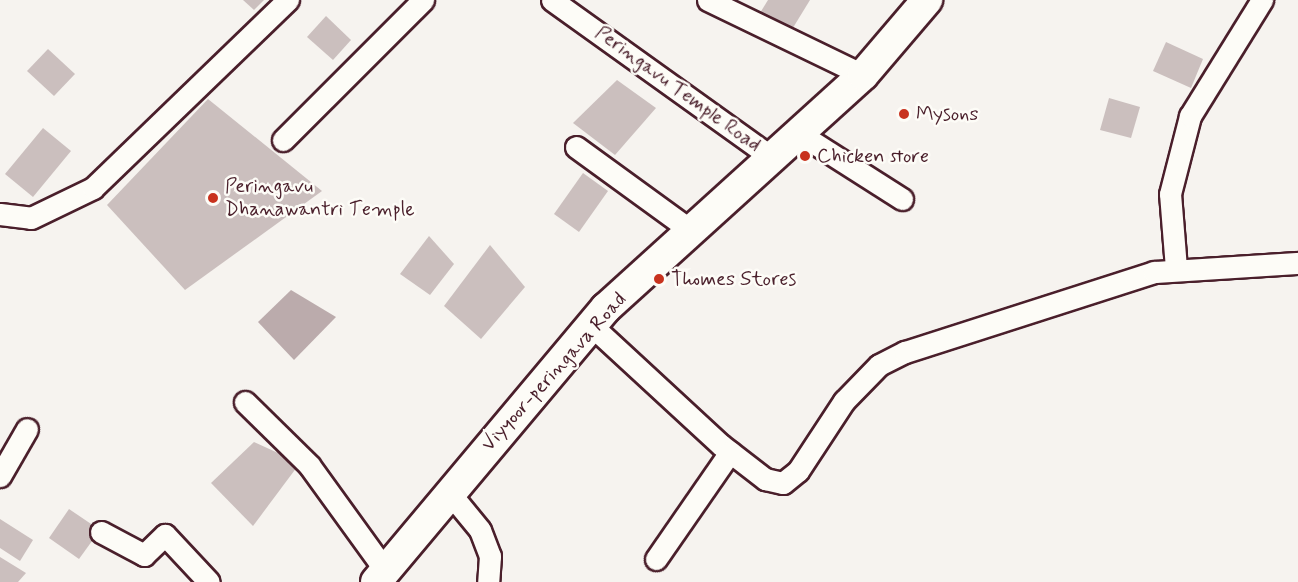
<!DOCTYPE html>
<style>
body{margin:0}
#map{position:relative;width:1298px;height:582px;overflow:hidden;background:#f6f3ef;font-family:Mynerve,sans-serif}
div>[style]{position:absolute}
[style*='--x']{left:calc(var(--x)*1px);top:calc(var(--y)*1px);width:calc(var(--w)*1px);rotate:calc(var(--a)*1deg)}
.water>*{inset:0;background:#bbabac}
.building>*{inset:0;background:#cbbfbe}
.roads{filter:drop-shadow(2px 0 #4a1f2b) drop-shadow(-2px 0 #4a1f2b) drop-shadow(0 2px #4a1f2b) drop-shadow(0 -2px #4a1f2b)}
.street>*{height:21px;margin:-10.5px;padding:0 10.5px;transform-origin:10.5px;border-radius:10.5px;background:#fdfcf7}
.secondary>*{height:30px;margin:-15px;padding:0 15px;transform-origin:15px;border-radius:15px;background:#fdfcf7}
.dots>*{width:16px;height:16px;translate:-50% -50%;box-sizing:border-box;border:3px solid #fdfcf7;border-radius:50%}
span{translate:-50% -50%;white-space:nowrap;text-align:center;line-height:1.15;-webkit-text-stroke:5px #fdfcf7;paint-order:stroke}
.street-label{font-size:20px;color:#4a1f2b}
.poi-label{font-size:20px;color:#4a1f2b}
.left{translate:0 -50%;text-align:left}
</style>
<div id="map">
<div class="water">
<i style="clip-path:polygon(291px 290px,336px 317px,294px 360px,258px 322px)"></i>
</div>
<div class="building">
<i style="clip-path:polygon(243px 0,264px 0,254px 10px)"></i>
<i style="clip-path:polygon(768px 0,810px 0,791px 31px,760px 13px)"></i>
<i style="clip-path:polygon(326px 16px,351px 40px,333px 60px,307px 37px)"></i>
<i style="clip-path:polygon(1166px 42px,1203px 59px,1191px 88px,1153px 71px)"></i>
<i style="clip-path:polygon(48px 49px,75px 74px,54px 96px,27px 71px)"></i>
<i style="clip-path:polygon(617px 80px,656px 108px,615px 155px,573px 123px)"></i>
<i style="clip-path:polygon(1109px 98px,1140px 107px,1131px 138px,1100px 130px)"></i>
<i style="clip-path:polygon(208px 99px,322px 191px,185px 290px,107px 205px)"></i>
<i style="clip-path:polygon(43px 128px,71px 151px,33px 197px,5px 174px)"></i>
<i style="clip-path:polygon(583px 173px,608px 191px,579px 232px,554px 214px)"></i>
<i style="clip-path:polygon(429px 236px,454px 264px,430px 295px,400px 274px)"></i>
<i style="clip-path:polygon(490px 245px,525px 287px,481px 339px,444px 306px)"></i>
<i style="clip-path:polygon(254px 442px,300px 463px,253px 526px,211px 483px)"></i>
<i style="clip-path:polygon(69px 509px,100px 530px,79px 559px,49px 538px)"></i>
<i style="clip-path:polygon(0 519px,33px 540px,20px 561px,0 548px)"></i>
<i style="clip-path:polygon(0 557px,26px 573px,18px 582px,0 582px)"></i>
</div>
<div class="roads">
<div class="street">
<i style="--x:552;--y:0;--w:273;--a:35.6"></i>
<i style="--x:708;--y:0;--w:172;--a:25.8"></i>
<i style="--x:800;--y:134;--w:121;--a:32.5"></i>
<i style="--x:283;--y:140;--w:198;--a:-45"></i>
<i style="--x:576;--y:147;--w:145;--a:36"></i>
<i style="--x:0;--y:214;--w:31;--a:7"></i>
<i style="--x:31;--y:218;--w:69;--a:-25.8"></i>
<i style="--x:93;--y:188;--w:271;--a:-44"></i>
<i style="--x:1176;--y:268;--w:74;--a:-94.6"></i>
<i style="--x:1170;--y:194;--w:81;--a:-75.6"></i>
<i style="--x:1190;--y:116;--w:137;--a:-58.2"></i>
<i style="--x:592;--y:326;--w:176;--a:42.7"></i>
<i style="--x:721;--y:445;--w:56;--a:37.7"></i>
<i style="--x:765;--y:479;--w:18;--a:13"></i>
<i style="--x:783;--y:483;--w:19;--a:-39"></i>
<i style="--x:798;--y:471;--w:84;--a:-56.7"></i>
<i style="--x:844;--y:401;--w:50;--a:-45.8"></i>
<i style="--x:879;--y:365;--w:29;--a:-27"></i>
<i style="--x:905;--y:352;--w:262;--a:-17.8"></i>
<i style="--x:1154;--y:272;--w:144;--a:-3.6"></i>
<i style="--x:245;--y:402;--w:90;--a:44.5"></i>
<i style="--x:309;--y:465;--w:130;--a:54.1"></i>
<i style="--x:0;--y:476;--w:54;--a:-60.1"></i>
<i style="--x:448;--y:491;--w:50;--a:50.6"></i>
<i style="--x:480;--y:530;--w:28;--a:69"></i>
<i style="--x:490;--y:556;--w:26;--a:94"></i>
<i style="--x:101;--y:532;--w:49;--a:28.1"></i>
<i style="--x:144;--y:555;--w:29;--a:-44"></i>
<i style="--x:165;--y:535;--w:64;--a:46.9"></i>
<i style="--x:656;--y:559;--w:130;--a:-55.3"></i>
</div>
<div class="secondary">
<i style="--x:376;--y:582;--w:358;--a:-50"></i>
<i style="--x:606;--y:308;--w:347;--a:-42.2"></i>
<i style="--x:863;--y:75;--w:99;--a:-49.5"></i>
</div>
</div>
<div class="dots">
<i style="left:904px;top:114px;background:#c8321e"></i>
<i style="left:805px;top:156px;background:#c8321e"></i>
<i style="left:213px;top:198px;background:#c8321e"></i>
<i style="left:659px;top:279px;background:#c8321e"></i>
</div>
<div class="street-label">
<span style="left:678px;top:89px;rotate:36deg">Peringavu Temple Road</span>
<span style="left:554px;top:372px;rotate:-48deg">Viyyoor-peringava Road</span>
</div>
<div class="poi-label">
<span class="left" style="left:916px;top:114px">Mysons</span>
<span class="left" style="left:817px;top:156px">Chicken store</span>
<span class="left" style="left:225px;top:198px">Peringavu<br>Dhanawantri Temple</span>
<span class="left" style="left:671px;top:279px">Thomes Stores</span>
</div>
</div>
